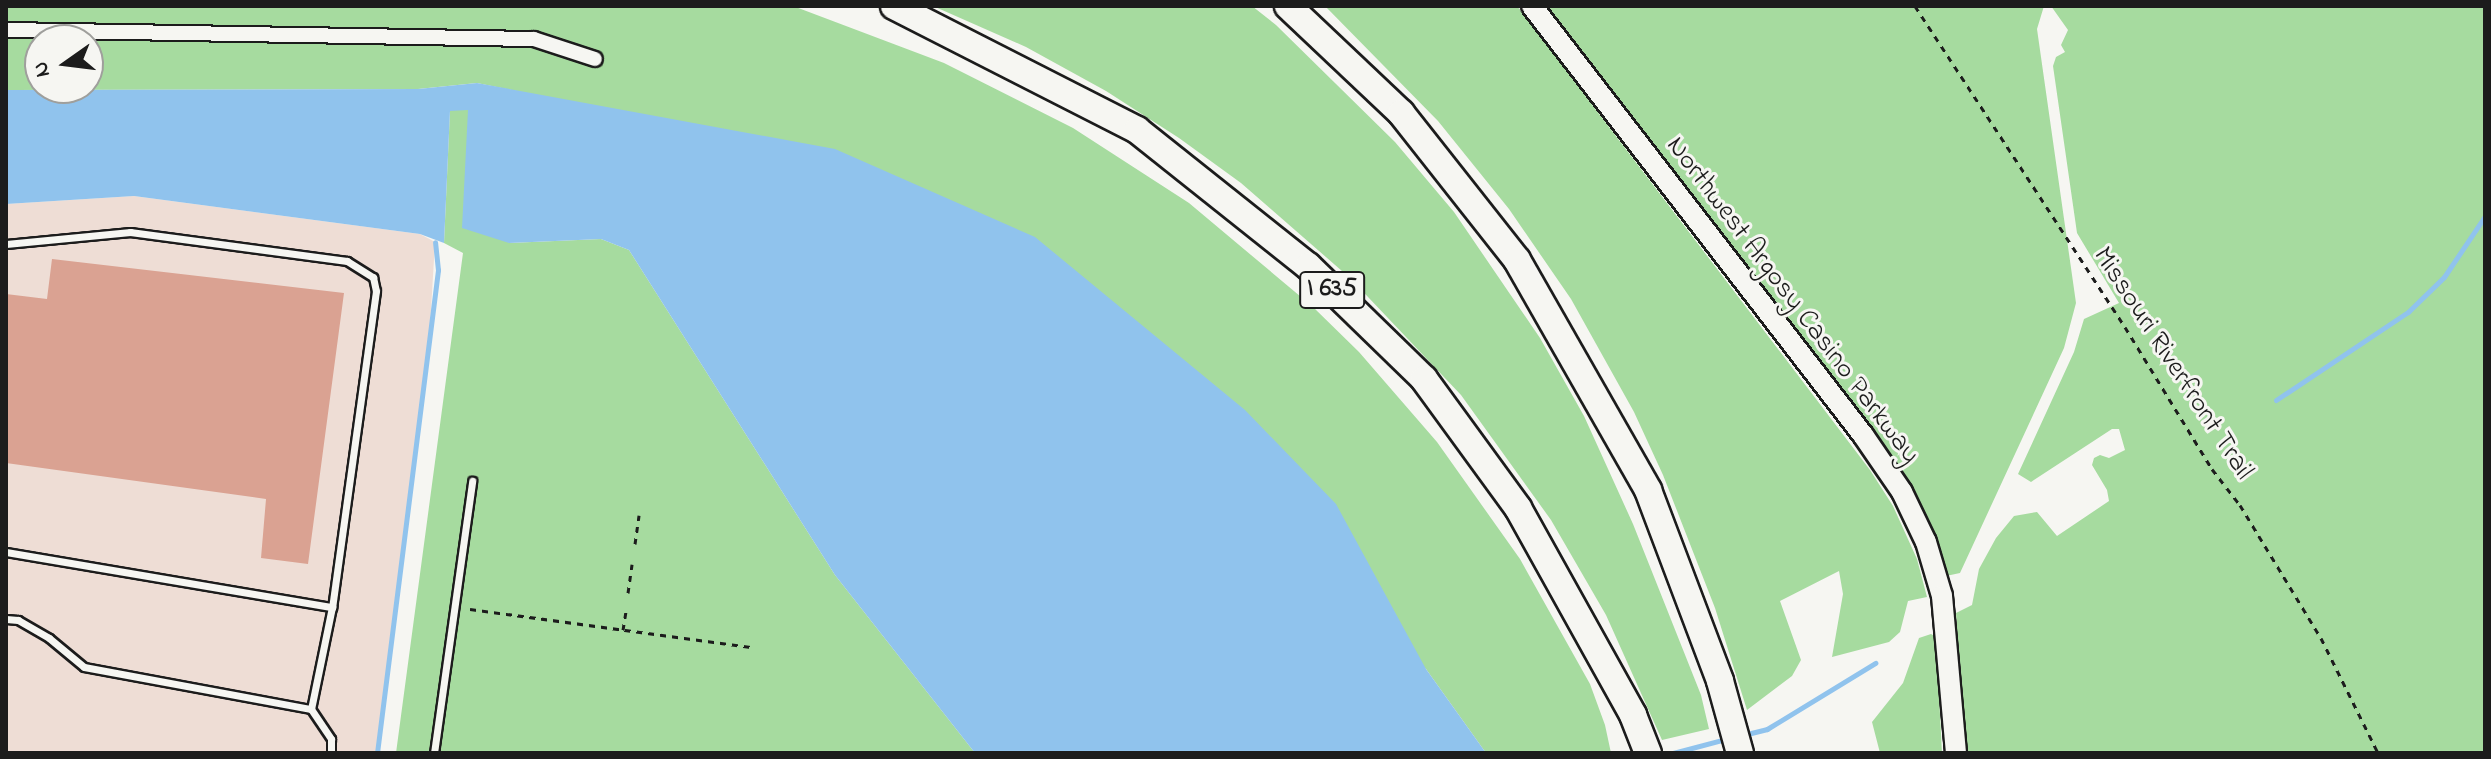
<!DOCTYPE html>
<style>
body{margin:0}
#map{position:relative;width:2491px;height:759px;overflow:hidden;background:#f6f6f2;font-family:"Indie Flower",sans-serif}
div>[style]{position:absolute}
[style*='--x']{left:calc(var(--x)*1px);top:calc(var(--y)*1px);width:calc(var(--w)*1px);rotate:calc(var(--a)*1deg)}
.built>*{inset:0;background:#eeddd5}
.green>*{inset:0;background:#a6db9f}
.water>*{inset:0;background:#90c3ed}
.stream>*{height:5px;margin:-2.5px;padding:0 2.5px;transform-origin:2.5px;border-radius:2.5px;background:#90c3ed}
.building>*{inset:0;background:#daa292}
.path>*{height:3px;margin-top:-1.5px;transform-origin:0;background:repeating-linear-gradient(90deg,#1c1c1c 0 6px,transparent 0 12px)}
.roads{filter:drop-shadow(2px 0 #1c1c1c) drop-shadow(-2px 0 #1c1c1c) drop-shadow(0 2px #1c1c1c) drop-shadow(0 -2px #1c1c1c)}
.lane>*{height:7px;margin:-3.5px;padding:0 3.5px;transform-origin:3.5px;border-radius:3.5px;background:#f6f6f2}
.street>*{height:14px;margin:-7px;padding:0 7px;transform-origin:7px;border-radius:7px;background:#f6f6f2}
.secondary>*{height:20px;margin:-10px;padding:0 10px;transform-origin:10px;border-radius:10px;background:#f6f6f2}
.highway>*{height:26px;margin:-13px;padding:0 13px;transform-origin:13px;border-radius:13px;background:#f6f6f2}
span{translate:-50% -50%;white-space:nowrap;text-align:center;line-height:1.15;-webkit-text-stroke:6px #f6f6f2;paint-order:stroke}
.shield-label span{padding:2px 6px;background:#f6f6f2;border:2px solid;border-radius:6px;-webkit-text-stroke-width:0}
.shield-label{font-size:26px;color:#1c1c1c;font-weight:700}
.street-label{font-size:28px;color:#1c1c1c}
.frame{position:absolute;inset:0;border:8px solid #1c1c1c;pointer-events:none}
.north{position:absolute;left:24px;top:24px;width:80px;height:80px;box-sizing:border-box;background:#f6f6f2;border:2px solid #9f9f9c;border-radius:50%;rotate:256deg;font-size:22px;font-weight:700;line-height:32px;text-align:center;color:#1c1c1c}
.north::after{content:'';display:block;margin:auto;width:28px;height:36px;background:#1c1c1c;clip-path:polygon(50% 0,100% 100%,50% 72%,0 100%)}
</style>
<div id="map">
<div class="built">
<i style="clip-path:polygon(134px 196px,420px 234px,435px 242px,430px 327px,378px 753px,6px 753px,6px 204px)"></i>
</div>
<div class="green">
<i style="clip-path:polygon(evenodd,6px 6px,793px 6px,944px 63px,1073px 128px,1189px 203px,1313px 307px,1359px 352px,1437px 442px,1520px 559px,1590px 684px,1605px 725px,1611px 753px,1486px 753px,1426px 669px,521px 92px,477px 83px,418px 89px,6px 90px,6px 6px,40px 40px,88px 40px,88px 88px,40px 88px,40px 40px)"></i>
<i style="clip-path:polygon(933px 6px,1252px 6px,1276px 25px,1395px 142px,1454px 212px,1540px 338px,1584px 416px,1633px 524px,1701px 695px,1709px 729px,1662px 740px,1606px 615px,1551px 520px,1461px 395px,1350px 278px,1241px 183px,1179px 138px,1106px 91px,1026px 47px)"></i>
<i style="clip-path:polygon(1325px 6px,1517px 6px,1870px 470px,1893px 506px,1917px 559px,1927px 597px,1908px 601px,1900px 632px,1889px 642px,1832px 657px,1843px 594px,1839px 571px,1780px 601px,1801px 660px,1792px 676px,1747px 710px,1715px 608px,1663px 475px,1634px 412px,1571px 299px,1509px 209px,1438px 121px)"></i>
<i style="clip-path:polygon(1546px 6px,2044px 6px,2037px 29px,2076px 303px,2064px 348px,1960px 573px,1946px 576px,1927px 521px,1898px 465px)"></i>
<i style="clip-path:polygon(2051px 6px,2485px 6px,2485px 753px,1964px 753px,1956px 613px,1972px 605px,1979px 569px,1996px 538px,2014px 516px,2037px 512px,2057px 536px,2109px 501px,2107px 490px,2092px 465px,2094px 458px,2100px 455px,2109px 458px,2125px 450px,2119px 429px,2112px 429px,2031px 482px,2018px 474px,2074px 352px,2084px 319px,2119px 303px,2077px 233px,2053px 66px,2056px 57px,2065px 52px,2061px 45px,2068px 30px)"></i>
<i style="clip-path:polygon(450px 110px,469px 110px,509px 243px,601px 239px,629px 250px,835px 575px,975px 753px,396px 753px,463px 253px,444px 243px)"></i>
<i style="clip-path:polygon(1931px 634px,1936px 637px,1942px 753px,1880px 753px,1872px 722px,1903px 683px,1919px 638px)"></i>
</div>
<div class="water">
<i style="clip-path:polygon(477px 83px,835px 149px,1035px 237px,1245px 410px,1336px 504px,1426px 669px,1486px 753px,975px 753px,835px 575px,629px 250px,601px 239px,509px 243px,462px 228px,468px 110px,450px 111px,444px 243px,420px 234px,134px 196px,6px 204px,6px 90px,418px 89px)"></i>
</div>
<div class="stream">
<i style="--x:2276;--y:400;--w:159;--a:-33.7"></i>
<i style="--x:2408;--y:312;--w:50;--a:-44.2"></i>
<i style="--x:2444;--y:277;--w:73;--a:-56.1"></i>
<i style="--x:1743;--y:735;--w:25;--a:-14"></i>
<i style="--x:1767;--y:729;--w:127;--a:-31.4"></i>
<i style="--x:377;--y:753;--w:487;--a:-82.8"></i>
<i style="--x:438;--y:270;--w:28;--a:-96"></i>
<i style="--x:1673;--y:753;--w:55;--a:-14.8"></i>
</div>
<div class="building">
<i style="clip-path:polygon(52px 259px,344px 293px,308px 564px,261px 558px,266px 499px,6px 463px,6px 294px,47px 299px)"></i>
</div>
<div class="path">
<i style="--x:1915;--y:6;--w:384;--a:56.8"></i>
<i style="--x:2125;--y:327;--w:167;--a:58.5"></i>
<i style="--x:2212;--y:469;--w:46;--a:52.1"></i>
<i style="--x:2240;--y:505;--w:156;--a:58.7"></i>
<i style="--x:2321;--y:638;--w:128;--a:63.6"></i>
<i style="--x:635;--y:544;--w:29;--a:-82"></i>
<i style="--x:628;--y:593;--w:29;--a:-82"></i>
<i style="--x:470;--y:609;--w:285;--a:7.7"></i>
<i style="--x:623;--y:630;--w:18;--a:-81"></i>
</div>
<div class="roads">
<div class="lane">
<i style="--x:6;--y:244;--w:125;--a:-5.5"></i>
<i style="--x:130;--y:232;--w:219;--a:7.6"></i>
<i style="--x:347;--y:261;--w:31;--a:32"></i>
<i style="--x:373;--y:277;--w:14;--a:78"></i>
<i style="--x:376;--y:291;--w:319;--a:97.9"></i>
<i style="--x:332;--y:607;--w:104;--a:101.6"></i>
<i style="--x:6;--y:552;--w:331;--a:9.6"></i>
<i style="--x:6;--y:619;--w:12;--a:5"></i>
<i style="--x:18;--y:620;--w:36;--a:30"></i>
<i style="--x:49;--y:638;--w:45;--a:39.6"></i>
<i style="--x:84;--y:667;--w:231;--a:10.5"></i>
<i style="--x:311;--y:709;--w:36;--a:56"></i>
<i style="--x:331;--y:739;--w:14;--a:90"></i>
<i style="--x:434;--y:753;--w:275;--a:-82"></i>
</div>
<div class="street">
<i style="--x:6;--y:30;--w:528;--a:0.98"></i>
<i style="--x:534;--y:39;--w:64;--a:18.2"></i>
</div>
<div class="secondary">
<i style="--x:1532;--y:6;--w:542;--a:52.35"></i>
<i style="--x:1863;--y:435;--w:69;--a:55.6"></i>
<i style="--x:1902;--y:492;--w:55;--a:64.4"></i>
<i style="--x:1926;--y:542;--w:56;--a:73.5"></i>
<i style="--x:1942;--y:596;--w:158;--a:84.9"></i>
</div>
<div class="highway">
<i style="--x:894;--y:6;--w:273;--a:27"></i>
<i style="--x:1137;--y:130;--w:218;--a:38.5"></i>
<i style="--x:1308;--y:266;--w:162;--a:44.2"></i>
<i style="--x:1424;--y:379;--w:160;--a:53.9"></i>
<i style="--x:1518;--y:508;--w:237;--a:60.9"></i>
<i style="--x:1633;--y:715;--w:41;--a:68.5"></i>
<i style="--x:1288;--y:6;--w:156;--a:43.4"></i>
<i style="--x:1401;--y:113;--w:187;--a:51.7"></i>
<i style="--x:1517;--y:260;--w:265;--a:60.3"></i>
<i style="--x:1648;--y:490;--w:204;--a:69.3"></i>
<i style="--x:1720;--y:681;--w:75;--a:74.5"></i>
</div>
</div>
<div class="shield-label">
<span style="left:1332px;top:290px">I 635</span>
</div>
<div class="street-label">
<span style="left:1792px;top:301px;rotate:53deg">Northwest Argosy Casino Parkway</span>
<span style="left:2172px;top:364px;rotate:57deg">Missouri Riverfront Trail</span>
</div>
<div class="frame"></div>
<div class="north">N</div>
</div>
